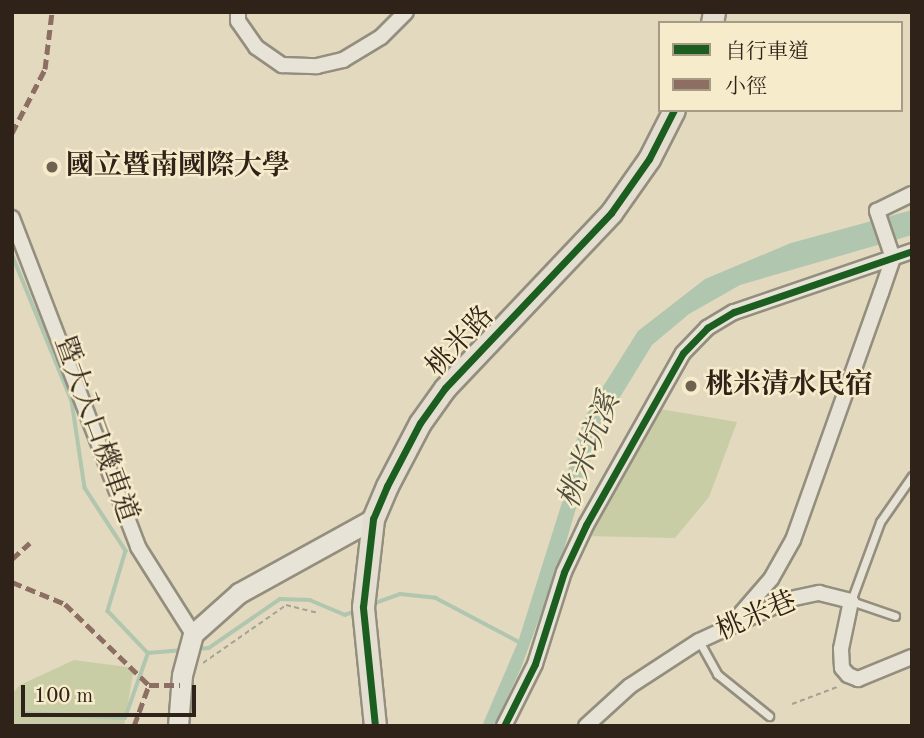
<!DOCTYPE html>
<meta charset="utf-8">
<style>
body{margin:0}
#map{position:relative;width:924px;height:738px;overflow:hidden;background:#e2d9bf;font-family:"Old Standard TT","Noto Serif TC",serif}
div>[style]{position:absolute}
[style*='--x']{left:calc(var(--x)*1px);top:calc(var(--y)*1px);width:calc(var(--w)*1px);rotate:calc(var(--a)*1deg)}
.green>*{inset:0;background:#c9cda5}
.water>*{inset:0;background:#b1c6ae}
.stream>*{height:3.5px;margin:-1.75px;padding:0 1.75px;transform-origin:1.75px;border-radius:1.75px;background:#b1c6ae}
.path>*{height:2px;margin-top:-1px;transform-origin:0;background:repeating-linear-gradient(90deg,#a6a196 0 5px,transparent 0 8.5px)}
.roads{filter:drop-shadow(2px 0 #948e7e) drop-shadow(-2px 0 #948e7e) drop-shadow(0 2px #948e7e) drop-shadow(0 -2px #948e7e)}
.lane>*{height:7px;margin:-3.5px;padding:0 3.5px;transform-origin:3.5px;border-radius:3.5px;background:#e7e3d6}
.street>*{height:14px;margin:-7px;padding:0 7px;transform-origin:7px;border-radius:7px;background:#e7e3d6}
.secondary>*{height:19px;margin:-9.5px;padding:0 9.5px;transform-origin:9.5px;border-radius:9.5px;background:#e7e3d6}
.primary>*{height:21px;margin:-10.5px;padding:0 10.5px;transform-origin:10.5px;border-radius:10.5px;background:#e3decf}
.quiet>*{height:5px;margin-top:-2.5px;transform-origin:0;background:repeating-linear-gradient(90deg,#8d6e63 0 10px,transparent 0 15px)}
.cycleway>*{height:7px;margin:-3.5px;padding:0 3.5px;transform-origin:3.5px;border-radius:3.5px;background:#1b5e20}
.dots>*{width:19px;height:19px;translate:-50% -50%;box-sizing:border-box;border:4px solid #f6eccc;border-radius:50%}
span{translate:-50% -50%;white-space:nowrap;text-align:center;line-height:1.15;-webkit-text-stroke:5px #f6eccc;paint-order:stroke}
.poi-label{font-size:28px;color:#2f2218;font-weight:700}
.left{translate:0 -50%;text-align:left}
.street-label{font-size:28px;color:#2f2218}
.water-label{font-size:30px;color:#505143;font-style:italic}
.frame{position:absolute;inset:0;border:14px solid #2f2218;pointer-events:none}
.legend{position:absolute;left:658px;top:21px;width:245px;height:91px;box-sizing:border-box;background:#f6eccc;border:2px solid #a69b84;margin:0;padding:9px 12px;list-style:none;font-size:21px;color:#2f2218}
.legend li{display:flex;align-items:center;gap:14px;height:35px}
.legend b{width:35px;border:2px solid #a69b84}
.scale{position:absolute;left:21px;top:685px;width:175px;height:32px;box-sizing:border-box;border:4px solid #2f2218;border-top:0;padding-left:9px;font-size:21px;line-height:24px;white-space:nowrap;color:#2f2218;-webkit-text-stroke:5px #f6eccc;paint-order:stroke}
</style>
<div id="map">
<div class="green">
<i style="clip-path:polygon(654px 408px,737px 422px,709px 497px,675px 538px,584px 536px)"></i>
<i style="clip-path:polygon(74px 660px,134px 668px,124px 726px,12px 726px,12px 694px,20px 685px)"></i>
</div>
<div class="water">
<i style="clip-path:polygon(912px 210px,912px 235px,740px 285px,689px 314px,652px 345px,598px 433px,562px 556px,521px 668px,497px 720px,493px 726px,482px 726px,518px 642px,565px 493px,571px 454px,589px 409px,638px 331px,705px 279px,791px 243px)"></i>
</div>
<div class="stream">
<i style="--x:12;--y:254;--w:159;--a:67.8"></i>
<i style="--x:72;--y:401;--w:88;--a:81.5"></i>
<i style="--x:85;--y:488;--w:75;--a:56.9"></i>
<i style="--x:126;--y:551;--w:63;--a:106.7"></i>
<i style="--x:108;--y:611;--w:58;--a:46.4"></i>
<i style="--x:148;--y:653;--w:35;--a:-5"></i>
<i style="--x:370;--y:605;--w:32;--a:-20"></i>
<i style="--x:400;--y:594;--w:36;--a:6"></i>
<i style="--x:436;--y:598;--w:96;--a:27.9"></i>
<i style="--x:195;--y:649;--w:14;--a:-4"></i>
<i style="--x:209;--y:648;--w:86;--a:-34.6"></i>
<i style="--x:280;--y:599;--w:30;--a:2"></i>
<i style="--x:310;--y:600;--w:38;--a:23"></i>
<i style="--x:345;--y:615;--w:12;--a:-20"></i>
<i style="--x:24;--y:713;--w:101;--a:2.8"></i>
<i style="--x:125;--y:718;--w:69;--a:-70.5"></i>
</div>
<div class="path">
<i style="--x:203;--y:663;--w:101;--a:-34.9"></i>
<i style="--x:286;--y:605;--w:34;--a:14"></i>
<i style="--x:792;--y:704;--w:51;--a:-20.6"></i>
</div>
<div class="roads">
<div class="lane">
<i style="--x:895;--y:616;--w:46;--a:-161.2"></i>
<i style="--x:851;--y:601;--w:84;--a:-69.8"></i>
<i style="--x:880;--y:522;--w:56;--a:-55.2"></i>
<i style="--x:699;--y:641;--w:38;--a:61"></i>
<i style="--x:717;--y:674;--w:67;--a:38.9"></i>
</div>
<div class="street">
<i style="--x:238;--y:12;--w:9;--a:90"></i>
<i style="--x:238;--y:21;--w:32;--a:55"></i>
<i style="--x:256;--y:47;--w:32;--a:35"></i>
<i style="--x:282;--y:65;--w:35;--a:2"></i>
<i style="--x:317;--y:66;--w:27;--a:-13"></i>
<i style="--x:343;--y:60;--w:44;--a:-31.2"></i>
<i style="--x:381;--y:37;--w:35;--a:-45"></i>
<i style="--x:12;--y:218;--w:352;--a:69"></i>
<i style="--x:138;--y:547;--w:103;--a:57.7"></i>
<i style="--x:731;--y:625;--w:61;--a:-49"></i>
<i style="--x:771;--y:579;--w:45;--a:-60.6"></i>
<i style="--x:793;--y:540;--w:262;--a:-70.4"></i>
<i style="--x:881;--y:293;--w:37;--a:-71"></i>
<i style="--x:893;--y:258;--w:50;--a:-108.8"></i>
<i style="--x:877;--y:211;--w:39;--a:-26"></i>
<i style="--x:504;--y:726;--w:69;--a:-63.4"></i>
<i style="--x:535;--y:664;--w:96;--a:-72.5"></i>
<i style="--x:564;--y:572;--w:52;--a:-64.9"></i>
<i style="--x:586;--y:525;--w:197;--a:-60.6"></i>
<i style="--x:683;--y:353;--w:35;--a:-46"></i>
<i style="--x:707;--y:328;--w:31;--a:-31"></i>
<i style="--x:734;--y:312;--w:188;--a:-18.9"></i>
<i style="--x:586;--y:726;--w:59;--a:-42.3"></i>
<i style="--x:630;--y:686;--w:82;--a:-33.1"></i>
<i style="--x:699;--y:641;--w:100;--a:-24.8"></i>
<i style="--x:790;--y:599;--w:30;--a:-12"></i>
<i style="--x:819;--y:593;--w:33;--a:14"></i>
<i style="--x:851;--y:601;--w:49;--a:101.8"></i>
<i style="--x:841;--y:649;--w:19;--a:87"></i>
<i style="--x:842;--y:668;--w:9;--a:49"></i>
<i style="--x:848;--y:675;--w:11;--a:22"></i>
<i style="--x:858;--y:679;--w:58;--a:-22.2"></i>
</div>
<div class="secondary">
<i style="--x:178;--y:726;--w:51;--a:-85.5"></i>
<i style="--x:182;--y:675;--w:42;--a:-75"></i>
<i style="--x:193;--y:634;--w:62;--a:-41.7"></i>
<i style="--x:239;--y:593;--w:153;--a:-28.9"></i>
</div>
<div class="primary">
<i style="--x:712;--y:23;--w:11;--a:-80"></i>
<i style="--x:375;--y:726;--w:120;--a:-95.8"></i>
<i style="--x:363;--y:607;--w:89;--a:-83.5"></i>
<i style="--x:373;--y:519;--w:36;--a:-67"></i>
<i style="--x:387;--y:486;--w:71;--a:-62.4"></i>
<i style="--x:420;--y:423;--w:43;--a:-54.5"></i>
<i style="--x:445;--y:388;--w:241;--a:-46.5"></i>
<i style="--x:611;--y:213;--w:66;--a:-54.9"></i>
<i style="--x:649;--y:159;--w:55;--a:-63"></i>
</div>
</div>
<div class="quiet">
<i style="--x:12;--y:133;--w:72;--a:-62.7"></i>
<i style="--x:45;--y:69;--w:57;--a:-83"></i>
<i style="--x:12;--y:559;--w:24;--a:-42"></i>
<i style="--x:12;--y:582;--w:57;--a:22.5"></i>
<i style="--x:65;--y:604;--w:117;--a:44"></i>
<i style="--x:149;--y:685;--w:31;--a:0"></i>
<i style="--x:134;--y:726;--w:44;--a:-69.9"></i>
</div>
<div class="cycleway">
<i style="--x:375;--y:726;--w:120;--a:-95.8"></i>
<i style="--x:363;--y:607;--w:89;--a:-83.5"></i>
<i style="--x:373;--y:519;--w:36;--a:-67"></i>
<i style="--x:387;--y:486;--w:71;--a:-62.4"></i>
<i style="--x:420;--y:423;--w:43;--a:-54.5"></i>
<i style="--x:445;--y:388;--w:241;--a:-46.5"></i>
<i style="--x:611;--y:213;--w:66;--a:-54.9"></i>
<i style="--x:649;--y:159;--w:55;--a:-63"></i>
<i style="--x:504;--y:726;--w:69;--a:-63.4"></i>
<i style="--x:535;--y:664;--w:96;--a:-72.5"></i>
<i style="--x:564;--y:572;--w:52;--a:-64.9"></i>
<i style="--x:586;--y:525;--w:197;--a:-60.6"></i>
<i style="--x:683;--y:353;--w:35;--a:-46"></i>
<i style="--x:707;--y:328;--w:31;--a:-31"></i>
<i style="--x:734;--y:312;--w:188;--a:-18.9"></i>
</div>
<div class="dots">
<i style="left:52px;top:167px;background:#6e6252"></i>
<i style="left:691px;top:386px;background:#6e6252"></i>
</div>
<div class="poi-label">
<span class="left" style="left:66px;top:167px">國立暨南國際大學</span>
<span class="left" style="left:705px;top:386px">桃米清水民宿</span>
</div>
<div class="street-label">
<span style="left:461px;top:342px;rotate:-47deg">桃米路</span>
<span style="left:95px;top:430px;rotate:70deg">暨大入口機車道</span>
<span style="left:757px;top:617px;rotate:-23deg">桃米巷</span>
</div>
<div class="water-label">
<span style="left:590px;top:451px;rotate:-69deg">桃米坑溪</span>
</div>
<div class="frame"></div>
<ul class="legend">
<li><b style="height:9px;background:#1b5e20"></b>自行車道</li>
<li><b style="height:9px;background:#8d6e63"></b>小徑</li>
</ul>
<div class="scale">100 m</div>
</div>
